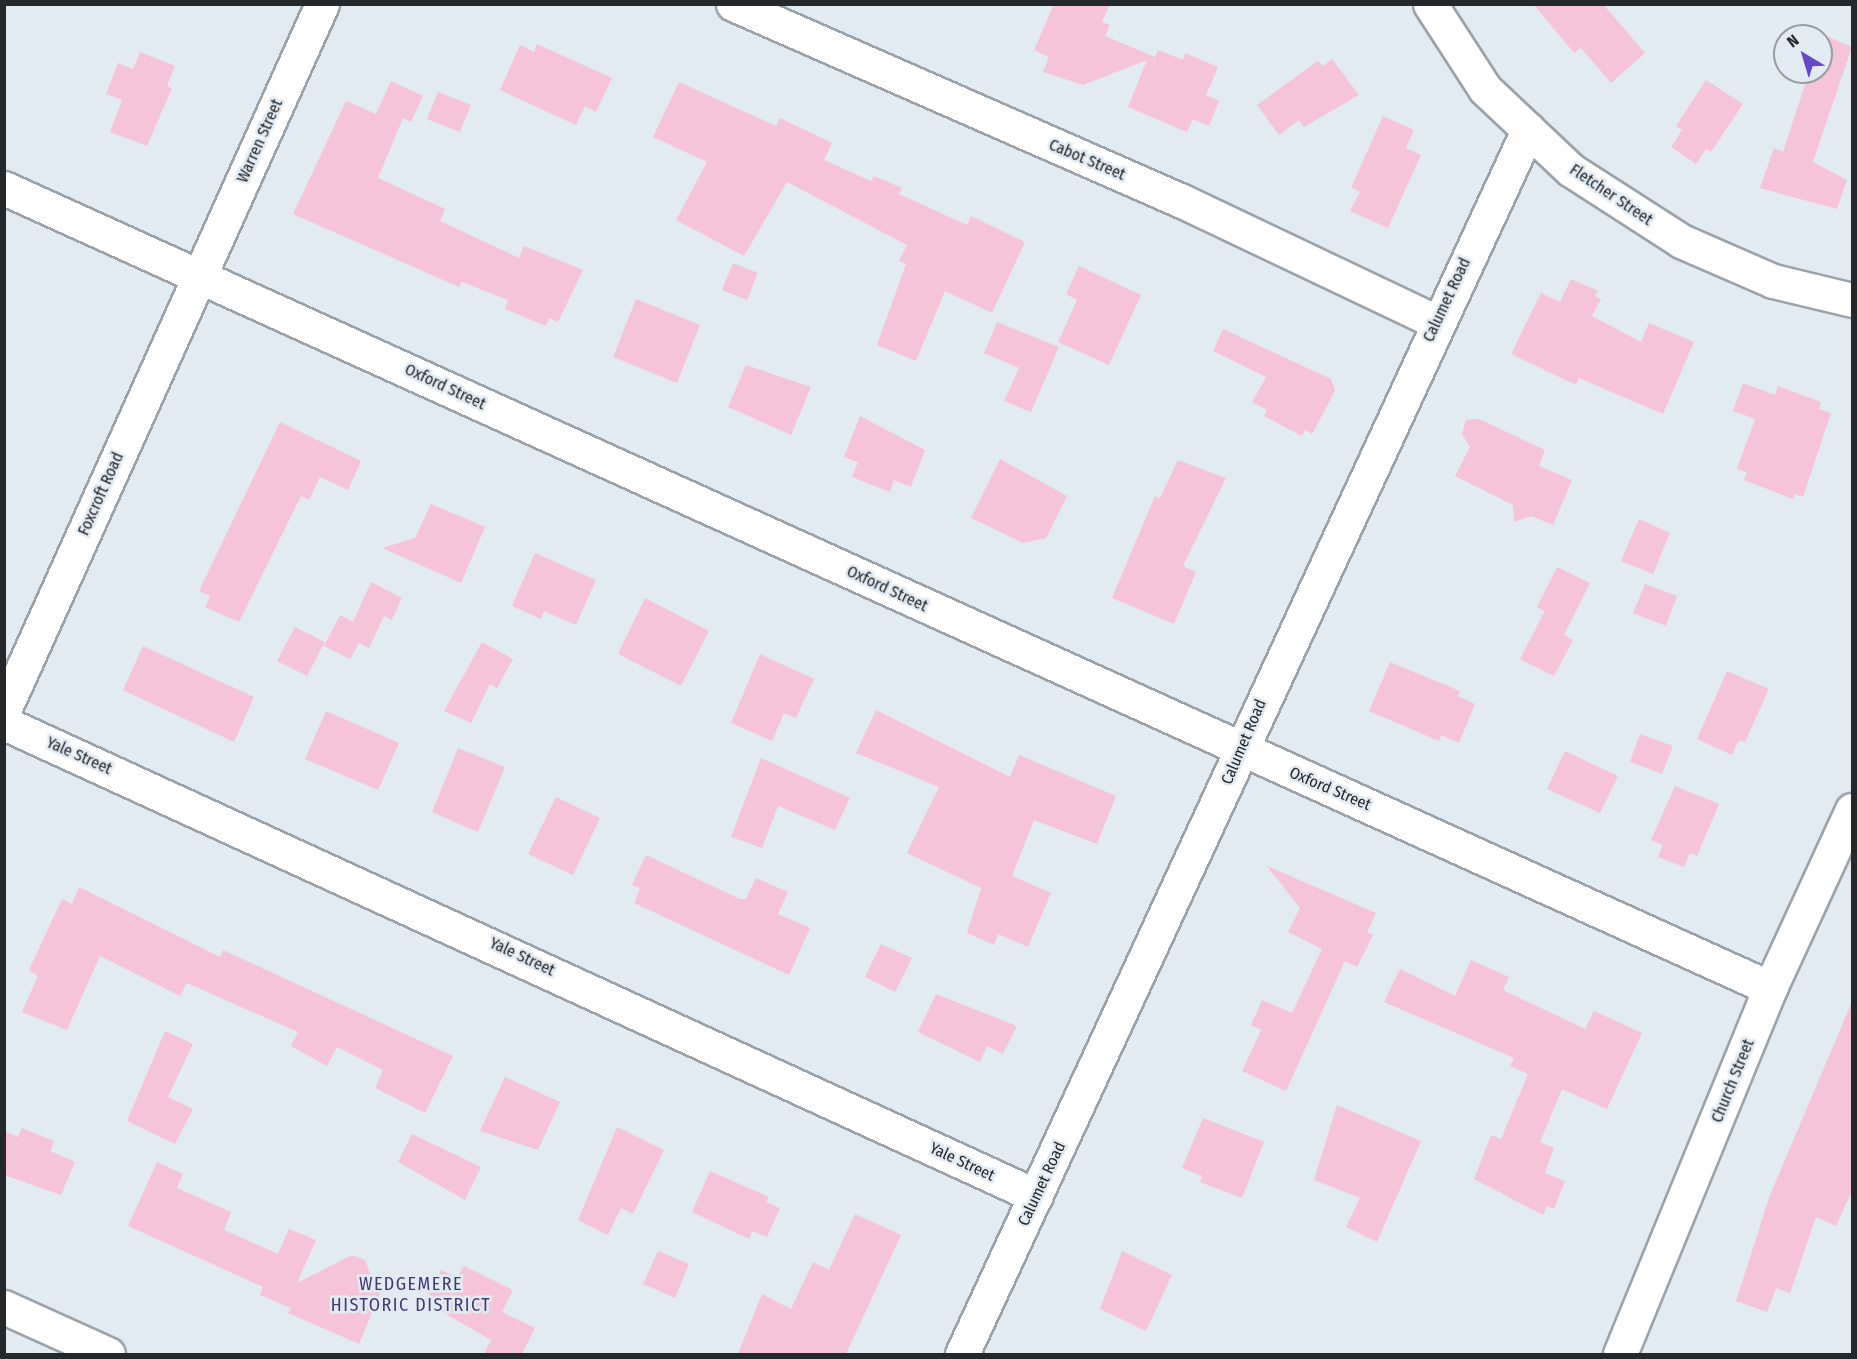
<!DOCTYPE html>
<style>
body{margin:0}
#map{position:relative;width:1857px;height:1359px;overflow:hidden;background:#e2ebf2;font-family:"Fira Sans Condensed",sans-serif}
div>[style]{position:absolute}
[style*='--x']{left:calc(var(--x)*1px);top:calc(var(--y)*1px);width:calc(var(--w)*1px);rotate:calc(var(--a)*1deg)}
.building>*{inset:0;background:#f5c4d8}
.roads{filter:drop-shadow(2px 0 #9ba3aa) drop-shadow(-2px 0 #9ba3aa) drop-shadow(0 2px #9ba3aa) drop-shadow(0 -2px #9ba3aa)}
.minor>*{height:33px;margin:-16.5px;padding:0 16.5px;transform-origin:16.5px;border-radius:16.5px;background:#fff}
.major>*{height:33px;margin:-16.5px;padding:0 16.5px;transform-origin:16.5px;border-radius:16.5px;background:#fff}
span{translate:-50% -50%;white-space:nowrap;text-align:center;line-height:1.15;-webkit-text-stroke:5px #e2ebf2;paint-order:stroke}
.street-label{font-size:16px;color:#25282b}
.neighbourhood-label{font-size:18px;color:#433875;letter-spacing:1.5px}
.frame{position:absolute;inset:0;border:6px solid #25282b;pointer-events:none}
.north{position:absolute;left:1773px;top:24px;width:60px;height:60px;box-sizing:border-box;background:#e2ebf2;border:2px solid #969da2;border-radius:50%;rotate:322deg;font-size:16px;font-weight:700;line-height:24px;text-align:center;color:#25282b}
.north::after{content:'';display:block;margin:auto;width:21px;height:27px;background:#664ac3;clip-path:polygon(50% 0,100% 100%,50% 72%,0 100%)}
</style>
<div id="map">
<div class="building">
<i style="clip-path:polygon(1054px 4px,1110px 4px,1102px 22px,1110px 25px,1105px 36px,1155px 57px,1158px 50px,1183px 60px,1185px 53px,1218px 67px,1206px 95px,1219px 101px,1209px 126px,1193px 119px,1187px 132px,1128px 107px,1147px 60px,1083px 85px,1043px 72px,1049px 57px,1034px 50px)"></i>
<i style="clip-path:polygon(1533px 4px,1603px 4px,1645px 53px,1611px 83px,1581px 48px,1574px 53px)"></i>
<i style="clip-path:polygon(1822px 34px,1852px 47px,1813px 162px,1847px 180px,1837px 209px,1760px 188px,1774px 148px,1783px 152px,1809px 72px,1821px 72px)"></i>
<i style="clip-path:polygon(537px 44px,612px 78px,596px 112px,585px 106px,576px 125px,500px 90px,520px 45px,534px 52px)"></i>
<i style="clip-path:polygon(140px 52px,175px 66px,167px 86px,172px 88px,147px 146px,110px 132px,122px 100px,106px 94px,118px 63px,133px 69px)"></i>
<i style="clip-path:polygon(1332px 59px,1359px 95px,1304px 127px,1299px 120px,1279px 135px,1257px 105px,1318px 61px,1323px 66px)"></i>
<i style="clip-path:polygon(1706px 80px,1743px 104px,1711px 152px,1706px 149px,1696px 164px,1671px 147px,1682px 130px,1676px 126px)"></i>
<i style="clip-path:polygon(391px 81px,423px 96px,411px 122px,403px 118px,378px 178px,445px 209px,440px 221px,519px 258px,524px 246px,583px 270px,558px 322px,549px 318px,546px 326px,505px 309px,508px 300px,462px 282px,459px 287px,293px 214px,346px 101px,376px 114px)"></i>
<i style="clip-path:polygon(679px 82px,776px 126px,780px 118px,832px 143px,824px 160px,871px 181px,874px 176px,902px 188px,899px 194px,967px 225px,971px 216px,1025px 242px,992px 313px,945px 291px,916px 361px,877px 345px,906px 264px,899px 261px,907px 245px,787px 182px,744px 256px,676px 220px,707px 162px,653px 137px)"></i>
<i style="clip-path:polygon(438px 92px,471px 105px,460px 132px,427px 119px)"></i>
<i style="clip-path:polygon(1383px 116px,1414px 130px,1406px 148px,1421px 155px,1388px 228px,1350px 211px,1360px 192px,1351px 188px)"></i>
<i style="clip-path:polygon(733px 263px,758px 273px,747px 300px,722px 290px)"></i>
<i style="clip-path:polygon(1079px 266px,1141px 295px,1109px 365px,1058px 342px,1077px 300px,1066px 294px)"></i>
<i style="clip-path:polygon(1571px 279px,1598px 291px,1595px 296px,1601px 299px,1592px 316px,1641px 342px,1649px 323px,1694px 342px,1663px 414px,1579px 378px,1576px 385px,1511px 354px,1541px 293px,1560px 302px)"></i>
<i style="clip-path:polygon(636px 299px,700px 325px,677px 383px,613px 357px)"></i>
<i style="clip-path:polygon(997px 322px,1059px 347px,1031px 412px,1004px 401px,1019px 368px,984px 353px)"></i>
<i style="clip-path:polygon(1223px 329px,1331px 379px,1335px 391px,1312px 434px,1305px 430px,1302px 436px,1264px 416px,1267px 410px,1252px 402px,1266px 377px,1213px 351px)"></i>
<i style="clip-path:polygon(746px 365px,811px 387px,791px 435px,728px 407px)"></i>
<i style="clip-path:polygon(1743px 383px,1775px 395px,1778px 386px,1821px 402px,1819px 409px,1831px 413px,1803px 497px,1795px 494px,1793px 499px,1744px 480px,1747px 472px,1737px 469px,1755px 419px,1733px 411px)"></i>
<i style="clip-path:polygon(860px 416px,925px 450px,911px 487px,894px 480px,890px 492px,852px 477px,858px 462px,844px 457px)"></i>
<i style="clip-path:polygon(1479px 419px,1545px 450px,1539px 466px,1572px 480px,1553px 525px,1531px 516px,1514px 522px,1513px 505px,1455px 476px,1470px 447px,1462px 434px,1466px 420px)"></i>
<i style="clip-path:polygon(280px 422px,361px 461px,348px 490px,320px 477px,309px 500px,301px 496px,239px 622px,205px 607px,210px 596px,199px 591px)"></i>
<i style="clip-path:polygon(1000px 459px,1067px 496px,1046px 538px,1023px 543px,971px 518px)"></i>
<i style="clip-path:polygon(1178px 460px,1226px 478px,1183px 566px,1196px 572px,1174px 624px,1112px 598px,1155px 496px,1160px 498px)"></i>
<i style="clip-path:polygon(431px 504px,485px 527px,461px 583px,382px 548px,415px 538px)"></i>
<i style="clip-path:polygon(1639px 519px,1670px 533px,1653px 574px,1621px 561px)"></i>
<i style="clip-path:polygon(535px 553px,596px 580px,576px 625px,544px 611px,541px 619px,512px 606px)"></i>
<i style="clip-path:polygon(1557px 567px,1590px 583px,1564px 635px,1573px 640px,1554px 676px,1520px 659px,1545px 611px,1537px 607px)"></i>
<i style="clip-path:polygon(371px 582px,402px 598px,392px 620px,384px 616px,369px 648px,359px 643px,350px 659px,324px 646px,340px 615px,353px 622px)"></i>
<i style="clip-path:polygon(1645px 584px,1677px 596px,1666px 626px,1633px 613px)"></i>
<i style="clip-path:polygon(645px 598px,709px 631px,681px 686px,618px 654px)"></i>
<i style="clip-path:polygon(295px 627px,325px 642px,307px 676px,277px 661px)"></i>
<i style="clip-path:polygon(482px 642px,513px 659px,497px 688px,490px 684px,471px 723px,444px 711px)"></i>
<i style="clip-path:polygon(143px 646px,254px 697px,234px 742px,123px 690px)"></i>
<i style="clip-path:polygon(760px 654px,814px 679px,796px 718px,784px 713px,772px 741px,731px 723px)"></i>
<i style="clip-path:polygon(1390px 662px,1460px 691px,1458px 696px,1475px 704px,1459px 743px,1441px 735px,1439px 741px,1369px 711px)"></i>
<i style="clip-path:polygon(1727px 671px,1769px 689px,1745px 742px,1739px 740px,1732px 755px,1697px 739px)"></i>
<i style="clip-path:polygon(876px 710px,1010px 777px,1019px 755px,1116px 796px,1097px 844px,1034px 820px,1012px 876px,1051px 893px,1028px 947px,998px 934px,994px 945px,967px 933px,981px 888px,907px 853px,939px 787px,856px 753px)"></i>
<i style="clip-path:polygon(326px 711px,399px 743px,378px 790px,305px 759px)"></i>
<i style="clip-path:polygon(1640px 734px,1673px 746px,1662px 774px,1630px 762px)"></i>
<i style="clip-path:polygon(458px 748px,505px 767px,478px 832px,432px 812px)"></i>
<i style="clip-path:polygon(1565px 751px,1618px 776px,1600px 813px,1547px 789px)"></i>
<i style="clip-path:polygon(761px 758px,850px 798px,835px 830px,778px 806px,762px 848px,731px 837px)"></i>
<i style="clip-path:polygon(1675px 786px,1719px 804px,1697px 856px,1690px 853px,1684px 867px,1658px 857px,1663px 845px,1651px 840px)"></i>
<i style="clip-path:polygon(556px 797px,600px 818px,573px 875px,528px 854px)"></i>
<i style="clip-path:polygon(646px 855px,740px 899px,746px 899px,756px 878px,788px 892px,778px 914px,810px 928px,789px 975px,634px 903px,640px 888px,632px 885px)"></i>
<i style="clip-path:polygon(1267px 866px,1376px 913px,1367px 932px,1373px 935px,1357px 967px,1345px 961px,1286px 1091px,1242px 1071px,1261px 1030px,1251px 1025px,1262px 1000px,1292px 1013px,1322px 949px,1288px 932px,1300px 908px)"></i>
<i style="clip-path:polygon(79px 887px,220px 957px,223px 950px,453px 1056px,425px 1113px,375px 1088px,383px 1070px,337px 1047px,327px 1066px,291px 1046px,298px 1032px,187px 983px,180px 996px,100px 956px,67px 1030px,22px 1012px,38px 976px,29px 970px,62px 899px,72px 904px)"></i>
<i style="clip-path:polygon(881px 944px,912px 958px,895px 992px,865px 977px)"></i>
<i style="clip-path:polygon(1471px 960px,1509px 977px,1503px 990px,1585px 1029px,1594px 1011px,1642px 1033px,1607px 1109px,1562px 1089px,1540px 1142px,1554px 1148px,1545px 1173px,1565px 1181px,1554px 1209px,1547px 1206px,1543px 1215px,1474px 1179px,1491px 1135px,1501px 1139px,1528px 1074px,1510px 1066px,1514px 1058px,1384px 1002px,1400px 969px,1455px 996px)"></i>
<i style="clip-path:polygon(936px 994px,1017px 1026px,1003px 1054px,987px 1046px,980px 1062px,918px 1032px)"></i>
<i style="clip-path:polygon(1851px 1004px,1852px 1191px,1836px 1226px,1816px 1217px,1790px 1293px,1776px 1288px,1767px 1312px,1736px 1301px,1770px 1195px)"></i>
<i style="clip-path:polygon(165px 1031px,193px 1044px,168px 1097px,193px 1109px,175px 1144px,127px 1121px)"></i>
<i style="clip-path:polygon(505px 1077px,560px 1102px,538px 1150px,480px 1131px)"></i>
<i style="clip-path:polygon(1337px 1105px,1421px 1141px,1377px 1242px,1346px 1227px,1360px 1198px,1314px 1180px)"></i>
<i style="clip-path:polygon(1203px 1118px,1264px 1142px,1242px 1198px,1200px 1182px,1202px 1176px,1182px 1168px)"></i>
<i style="clip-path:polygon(617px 1127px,664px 1150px,633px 1214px,621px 1208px,608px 1235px,578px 1220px)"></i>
<i style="clip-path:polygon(22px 1128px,54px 1141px,50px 1151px,75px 1162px,61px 1195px,4px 1175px,4px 1131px,18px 1137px)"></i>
<i style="clip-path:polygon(412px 1134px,481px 1167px,465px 1200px,398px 1162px)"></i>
<i style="clip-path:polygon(157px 1162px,183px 1174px,177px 1188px,231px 1212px,224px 1230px,278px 1254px,289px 1229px,316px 1240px,297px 1283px,352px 1255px,365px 1260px,375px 1286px,382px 1289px,359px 1344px,288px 1313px,291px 1308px,260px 1295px,263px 1287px,128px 1226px)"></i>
<i style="clip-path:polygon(710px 1171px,769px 1197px,766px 1202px,780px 1208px,767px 1237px,752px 1231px,749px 1239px,692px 1212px)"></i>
<i style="clip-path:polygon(855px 1214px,901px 1235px,846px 1354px,738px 1354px,762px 1294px,791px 1309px,813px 1262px,829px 1270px)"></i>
<i style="clip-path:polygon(658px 1251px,689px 1264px,675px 1298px,643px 1284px)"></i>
<i style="clip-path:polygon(1122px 1251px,1172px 1275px,1146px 1331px,1100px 1309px)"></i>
<i style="clip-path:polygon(464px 1266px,513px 1290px,502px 1312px,535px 1328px,522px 1354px,484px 1354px,491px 1340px,425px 1302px,441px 1270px,457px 1278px)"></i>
</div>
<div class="roads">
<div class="minor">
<i style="--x:733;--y:4;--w:490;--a:23.7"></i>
<i style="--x:1182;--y:201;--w:282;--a:25.4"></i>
<i style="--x:1430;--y:4;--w:101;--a:57.1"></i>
<i style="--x:1485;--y:89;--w:118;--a:43.3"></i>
<i style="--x:1571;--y:170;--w:131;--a:32.8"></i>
<i style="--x:1681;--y:241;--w:100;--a:23.5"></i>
<i style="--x:1773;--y:281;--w:81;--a:13.5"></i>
<i style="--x:4;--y:188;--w:1939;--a:24.37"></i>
<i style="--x:4;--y:710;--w:774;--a:-65.75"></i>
<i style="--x:4;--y:723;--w:1135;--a:24.62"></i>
<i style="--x:4;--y:1307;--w:114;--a:24.3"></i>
<i style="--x:962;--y:1354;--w:1349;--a:-65.18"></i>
</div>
<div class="major">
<i style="--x:1620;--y:1354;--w:396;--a:-67.7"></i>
<i style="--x:1770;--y:988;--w:196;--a:-65.3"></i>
</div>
</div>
<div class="street-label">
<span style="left:260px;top:141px;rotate:-66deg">Warren Street</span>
<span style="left:1087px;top:160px;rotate:23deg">Cabot Street</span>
<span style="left:1611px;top:195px;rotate:34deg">Fletcher Street</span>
<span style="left:1447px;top:300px;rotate:-65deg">Calumet Road</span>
<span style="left:445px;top:387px;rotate:25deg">Oxford Street</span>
<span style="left:101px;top:494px;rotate:-66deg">Foxcroft Road</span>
<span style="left:887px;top:589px;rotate:25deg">Oxford Street</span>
<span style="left:1244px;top:742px;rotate:-67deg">Calumet Road</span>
<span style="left:79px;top:756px;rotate:24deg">Yale Street</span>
<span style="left:1330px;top:789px;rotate:23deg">Oxford Street</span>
<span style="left:522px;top:957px;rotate:25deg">Yale Street</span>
<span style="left:1733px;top:1081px;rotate:-68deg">Church Street</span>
<span style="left:962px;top:1162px;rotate:25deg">Yale Street</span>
<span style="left:1042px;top:1184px;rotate:-65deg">Calumet Road</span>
</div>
<div class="neighbourhood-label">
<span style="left:411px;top:1295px">WEDGEMERE<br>HISTORIC DISTRICT</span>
</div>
<div class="frame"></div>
<div class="north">N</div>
</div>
